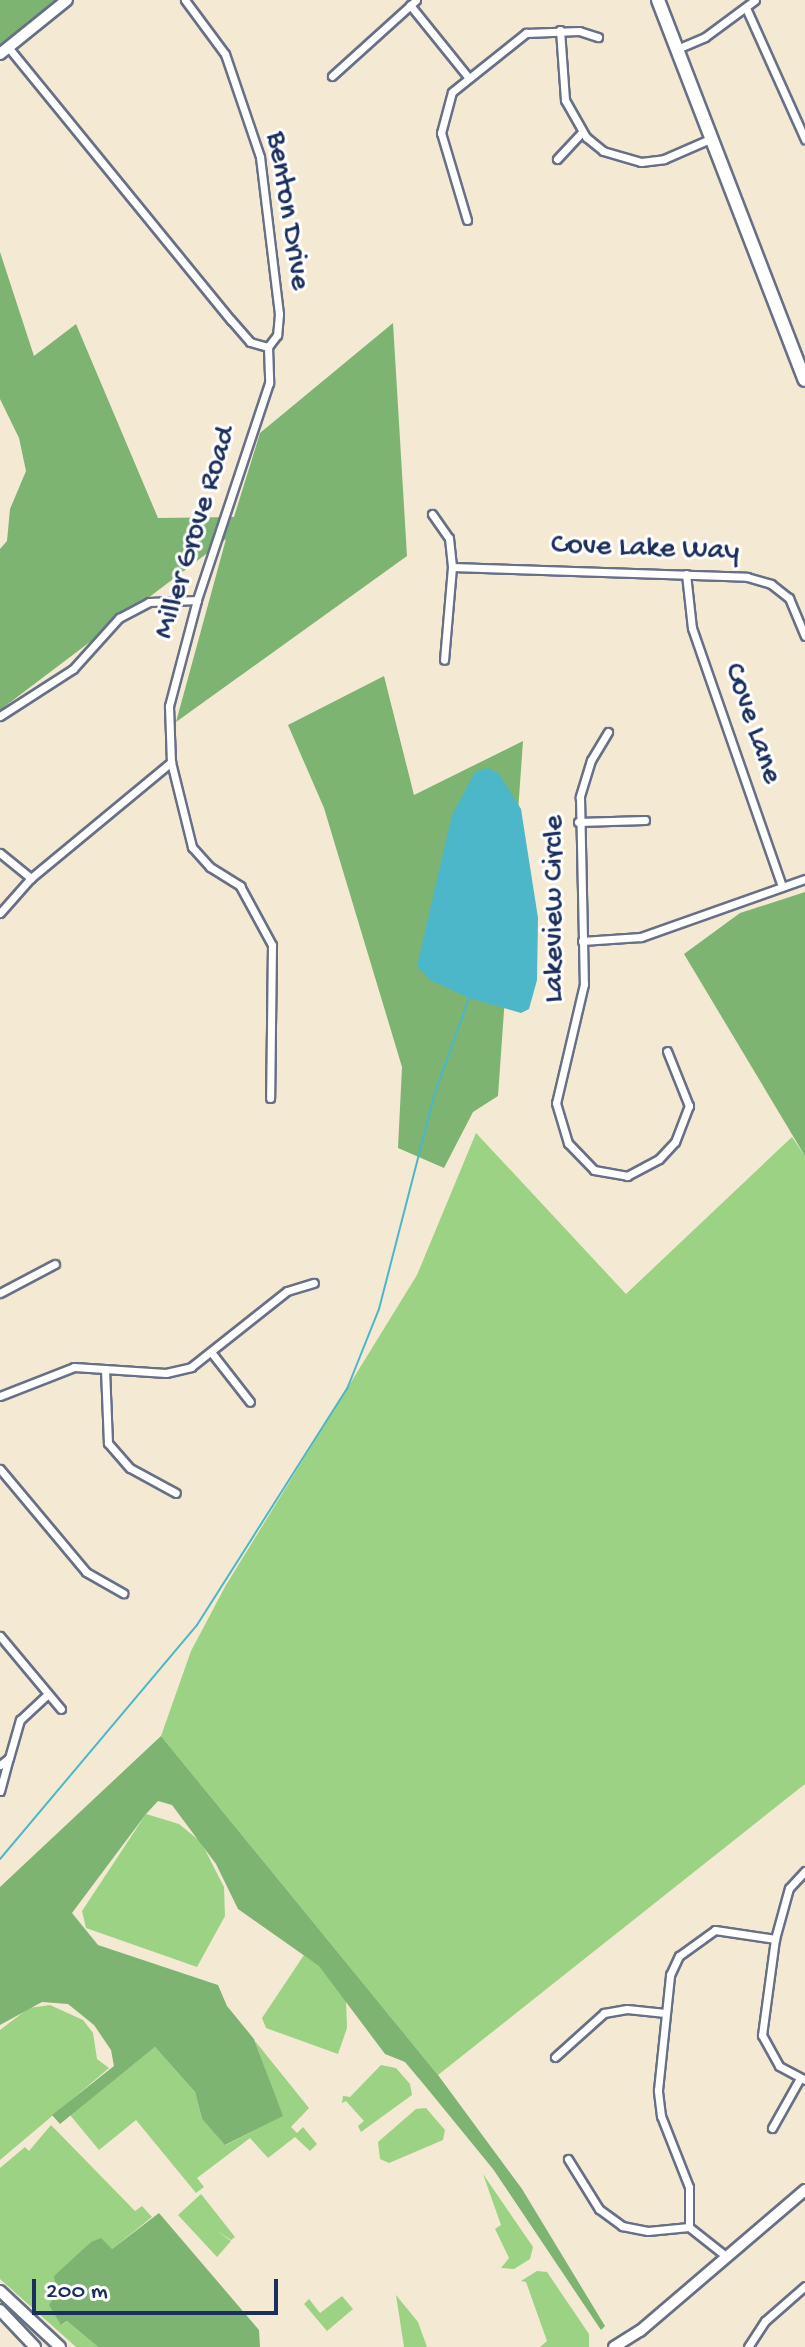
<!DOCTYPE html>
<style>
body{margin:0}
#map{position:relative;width:805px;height:2347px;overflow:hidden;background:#f4e9d3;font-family:"Gochi Hand",sans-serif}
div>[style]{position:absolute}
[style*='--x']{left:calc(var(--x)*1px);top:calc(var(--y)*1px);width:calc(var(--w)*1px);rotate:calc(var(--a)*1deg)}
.green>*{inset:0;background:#9cd284}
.forest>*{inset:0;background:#7db472}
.water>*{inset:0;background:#4bb7c8}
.stream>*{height:2px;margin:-1px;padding:0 1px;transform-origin:1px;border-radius:1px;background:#4bb7c8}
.roads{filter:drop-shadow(2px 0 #677087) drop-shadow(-2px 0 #677087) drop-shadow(0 2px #677087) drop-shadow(0 -2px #677087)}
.minor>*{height:7px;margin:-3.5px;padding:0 3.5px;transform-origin:3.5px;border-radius:3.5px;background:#fff}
.secondary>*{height:10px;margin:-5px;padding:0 5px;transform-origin:5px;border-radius:5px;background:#fff}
.primary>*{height:12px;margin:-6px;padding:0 6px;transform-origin:6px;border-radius:6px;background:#fff}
span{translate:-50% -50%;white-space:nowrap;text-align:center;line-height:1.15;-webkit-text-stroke:6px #fff;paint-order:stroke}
.street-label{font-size:30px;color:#1b2f5e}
.scale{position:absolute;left:32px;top:2279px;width:246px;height:36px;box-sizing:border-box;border:4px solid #1b2f5e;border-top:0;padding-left:10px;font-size:24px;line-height:28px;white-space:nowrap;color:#1b2f5e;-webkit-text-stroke:6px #fff;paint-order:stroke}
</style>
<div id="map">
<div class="green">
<i style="clip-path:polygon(476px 1133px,626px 1294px,792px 1137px,805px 1156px,805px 1784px,438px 2075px,161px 1736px,191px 1651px,226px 1585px,417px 1275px)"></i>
<i style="clip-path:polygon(146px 1814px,179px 1824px,201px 1842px,224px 1887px,225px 1916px,197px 1967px,86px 1928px,82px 1911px)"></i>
<i style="clip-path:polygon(304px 1955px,320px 1966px,346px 2000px,347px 2028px,338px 2054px,266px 2028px,262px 2018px)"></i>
<i style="clip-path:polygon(50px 2005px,83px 2020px,93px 2033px,97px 2059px,109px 2068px,0 2160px,0 2030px,29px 2008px)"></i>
<i style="clip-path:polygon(255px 2041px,309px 2108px,291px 2127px,297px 2133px,303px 2127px,317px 2144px,310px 2151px,295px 2137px,268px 2158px,250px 2138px,197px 2178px,204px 2187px,196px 2193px,136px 2120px,99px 2150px,70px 2115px,155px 2047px,195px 2092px,202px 2119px,226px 2145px,282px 2116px)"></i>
<i style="clip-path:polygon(381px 2065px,396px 2068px,410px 2084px,412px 2095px,361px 2132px,358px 2126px,364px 2121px,346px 2101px,342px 2103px,343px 2096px,350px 2097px)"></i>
<i style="clip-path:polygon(426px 2108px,445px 2130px,443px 2140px,389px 2163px,380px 2159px,378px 2142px,416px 2109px)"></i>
<i style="clip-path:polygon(51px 2125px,135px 2211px,142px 2206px,152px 2217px,112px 2249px,91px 2242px,64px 2271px,57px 2293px,62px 2325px,67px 2321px,98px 2347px,76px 2347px,0 2279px,0 2168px,25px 2147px,29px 2151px)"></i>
<i style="clip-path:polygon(483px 2174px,533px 2247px,530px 2259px,514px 2269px,501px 2268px,509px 2258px,495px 2229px,501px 2225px)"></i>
<i style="clip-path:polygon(201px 2194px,235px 2237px,231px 2240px,216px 2230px,231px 2241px,217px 2257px,178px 2215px)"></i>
<i style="clip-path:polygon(537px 2271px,547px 2272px,589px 2334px,589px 2347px,540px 2347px,547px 2341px,526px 2282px,521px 2281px)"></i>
<i style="clip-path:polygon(396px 2295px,418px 2322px,427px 2347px,404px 2347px)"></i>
<i style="clip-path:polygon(342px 2296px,353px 2309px,327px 2331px,304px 2304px,309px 2299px,320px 2313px)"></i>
</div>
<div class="forest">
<i style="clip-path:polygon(0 0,67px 0,0 52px)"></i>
<i style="clip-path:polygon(0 252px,34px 356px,76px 324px,158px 518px,234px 517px,260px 433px,393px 323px,407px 556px,176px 722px,226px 539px,0 710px,0 549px,7px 541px,10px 509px,26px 471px,19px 438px,0 399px)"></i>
<i style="clip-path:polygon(384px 676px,414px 795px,523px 741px,498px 1096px,473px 1112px,444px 1168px,398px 1148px,402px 1067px,324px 808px,288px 725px)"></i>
<i style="clip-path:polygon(805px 892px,805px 1156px,684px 954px,740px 913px)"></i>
<i style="clip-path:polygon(161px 1736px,438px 2075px,522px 2189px,605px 2326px,601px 2330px,493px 2169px,426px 2087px,405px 2062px,385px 2054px,319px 1966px,238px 1909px,216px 1864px,172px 1805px,158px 1801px,146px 1814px,72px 1913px,98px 1945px,218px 1985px,227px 2006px,254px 2039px,283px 2116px,225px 2145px,202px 2119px,195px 2092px,155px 2047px,60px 2124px,52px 2115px,114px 2066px,111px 2050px,94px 2025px,68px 2004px,42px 2002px,0 2025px,0 1887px)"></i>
<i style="clip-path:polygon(159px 2213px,259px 2330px,260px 2347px,98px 2347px,67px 2321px,61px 2325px,49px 2305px,57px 2293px,54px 2276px,91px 2242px,101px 2238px,112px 2249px)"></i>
</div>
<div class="water">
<i style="clip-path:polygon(488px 768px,499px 774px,521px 809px,538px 918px,537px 980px,529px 1009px,521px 1013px,469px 998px,430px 980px,417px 966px,452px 815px,475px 772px)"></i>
</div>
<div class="stream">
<i style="--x:0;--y:1859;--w:306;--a:-49.9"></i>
<i style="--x:197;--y:1625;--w:280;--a:-57.6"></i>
<i style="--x:347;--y:1389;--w:86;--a:-68.2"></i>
<i style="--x:379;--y:1309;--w:223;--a:-75.5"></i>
<i style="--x:435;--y:1093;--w:101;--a:-70.3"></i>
</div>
<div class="roads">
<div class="minor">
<i style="--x:185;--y:0;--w:67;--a:53.5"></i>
<i style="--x:225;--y:54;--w:109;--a:71.2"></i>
<i style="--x:260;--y:157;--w:158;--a:83.1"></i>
<i style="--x:279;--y:314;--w:21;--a:95"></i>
<i style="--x:277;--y:335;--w:15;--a:127"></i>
<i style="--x:410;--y:5;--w:92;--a:51.1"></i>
<i style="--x:746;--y:8;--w:144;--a:65.8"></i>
<i style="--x:560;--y:30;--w:70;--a:85.9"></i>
<i style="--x:565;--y:100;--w:43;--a:60.4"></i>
<i style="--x:586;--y:137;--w:22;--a:39"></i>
<i style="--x:603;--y:151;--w:40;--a:16"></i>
<i style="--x:641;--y:162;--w:23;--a:-7"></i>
<i style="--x:664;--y:159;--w:52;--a:-23.6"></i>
<i style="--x:8;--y:47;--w:353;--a:50.8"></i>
<i style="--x:231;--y:320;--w:29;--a:49"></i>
<i style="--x:250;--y:342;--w:19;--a:16"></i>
<i style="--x:268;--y:347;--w:36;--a:88"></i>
<i style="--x:269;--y:383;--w:229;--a:108.4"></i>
<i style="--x:197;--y:600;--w:110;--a:104.8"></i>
<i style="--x:169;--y:706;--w:56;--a:88"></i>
<i style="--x:171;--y:762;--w:88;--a:76.1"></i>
<i style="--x:192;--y:847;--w:27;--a:48"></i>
<i style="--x:210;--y:867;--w:36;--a:32"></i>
<i style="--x:240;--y:886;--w:67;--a:61.5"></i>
<i style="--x:272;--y:945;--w:153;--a:90.7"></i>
<i style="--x:677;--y:49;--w:30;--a:-23"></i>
<i style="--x:705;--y:37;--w:62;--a:-36.5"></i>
<i style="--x:332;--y:76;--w:113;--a:-42.1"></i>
<i style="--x:557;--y:159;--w:37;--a:-47"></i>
<i style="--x:467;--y:220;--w:91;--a:-106.6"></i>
<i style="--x:441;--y:133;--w:42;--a:-75"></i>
<i style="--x:452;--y:92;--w:95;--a:-38.6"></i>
<i style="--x:526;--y:33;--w:53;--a:-2.2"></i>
<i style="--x:579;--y:31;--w:20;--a:18"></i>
<i style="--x:432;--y:514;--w:29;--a:55"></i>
<i style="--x:449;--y:538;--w:29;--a:84"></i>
<i style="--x:452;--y:567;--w:93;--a:94.9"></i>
<i style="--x:452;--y:567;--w:295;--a:1.9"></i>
<i style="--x:747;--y:577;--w:25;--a:16"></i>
<i style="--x:771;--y:584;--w:23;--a:38"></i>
<i style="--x:789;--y:598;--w:41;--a:67.2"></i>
<i style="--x:686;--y:574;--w:54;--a:83.7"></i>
<i style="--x:692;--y:628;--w:274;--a:70.8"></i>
<i style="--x:0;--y:716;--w:87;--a:-32.8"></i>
<i style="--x:73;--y:669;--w:69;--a:-48"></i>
<i style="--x:119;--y:618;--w:34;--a:-28"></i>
<i style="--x:149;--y:602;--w:48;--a:-2.4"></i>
<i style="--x:608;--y:732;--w:33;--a:121"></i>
<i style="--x:591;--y:760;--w:39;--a:107"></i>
<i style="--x:580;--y:797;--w:187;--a:88.8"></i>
<i style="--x:584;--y:984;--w:122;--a:103.2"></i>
<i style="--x:556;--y:1103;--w:42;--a:73.3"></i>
<i style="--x:568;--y:1143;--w:37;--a:46"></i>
<i style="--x:594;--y:1170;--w:34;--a:10"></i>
<i style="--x:627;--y:1176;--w:36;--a:-28"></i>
<i style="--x:659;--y:1159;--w:23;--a:-47"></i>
<i style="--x:675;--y:1142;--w:39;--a:-69"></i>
<i style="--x:689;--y:1106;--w:59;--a:-111.8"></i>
<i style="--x:578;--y:822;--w:67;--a:-1.7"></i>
<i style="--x:0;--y:853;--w:40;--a:39"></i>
<i style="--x:0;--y:913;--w:47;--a:-48.5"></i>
<i style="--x:31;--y:878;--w:182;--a:-39.6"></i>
<i style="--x:582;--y:941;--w:59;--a:-3.9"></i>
<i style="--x:641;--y:937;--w:174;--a:-19.5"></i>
<i style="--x:0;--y:1293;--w:62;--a:-27.8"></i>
<i style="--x:211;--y:1352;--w:63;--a:52"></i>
<i style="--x:105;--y:1369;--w:74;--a:87.7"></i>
<i style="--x:108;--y:1443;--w:33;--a:49"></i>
<i style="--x:130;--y:1468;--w:52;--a:28.5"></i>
<i style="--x:0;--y:1396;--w:79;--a:-21.4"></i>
<i style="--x:74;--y:1367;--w:92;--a:3.7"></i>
<i style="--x:166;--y:1373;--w:26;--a:-13"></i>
<i style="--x:191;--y:1367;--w:122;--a:-38.4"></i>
<i style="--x:287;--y:1291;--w:28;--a:-17"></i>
<i style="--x:0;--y:1469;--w:134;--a:50.1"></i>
<i style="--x:86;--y:1572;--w:43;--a:29.6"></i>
<i style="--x:0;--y:1636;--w:95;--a:50.1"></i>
<i style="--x:0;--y:1765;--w:11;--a:-38"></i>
<i style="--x:9;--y:1758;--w:40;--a:-74"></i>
<i style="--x:20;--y:1720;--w:38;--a:-43"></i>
<i style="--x:0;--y:1791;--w:34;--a:-75"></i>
<i style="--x:805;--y:1871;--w:23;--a:133"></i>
<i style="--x:789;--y:1888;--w:53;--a:105.4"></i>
<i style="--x:775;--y:1939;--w:97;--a:97.7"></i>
<i style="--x:762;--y:2035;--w:35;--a:61"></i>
<i style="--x:779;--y:2066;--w:30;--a:28"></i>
<i style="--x:555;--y:2057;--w:66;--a:-41.9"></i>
<i style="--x:604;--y:2013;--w:23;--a:-10"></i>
<i style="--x:627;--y:2009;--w:36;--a:6"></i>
<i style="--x:772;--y:2128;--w:55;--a:-60.6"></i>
<i style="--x:568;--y:2159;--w:59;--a:58.2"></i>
<i style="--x:599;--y:2209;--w:29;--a:36"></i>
<i style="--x:622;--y:2226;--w:26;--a:11"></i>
<i style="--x:648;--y:2231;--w:41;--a:-5.6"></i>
<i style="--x:689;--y:2227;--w:48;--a:38.3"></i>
<i style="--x:689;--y:2227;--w:40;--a:-90"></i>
<i style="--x:689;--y:2187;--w:76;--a:-111.5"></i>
<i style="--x:661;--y:2116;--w:26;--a:-97"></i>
<i style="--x:658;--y:2090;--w:116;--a:-84"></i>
<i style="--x:670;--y:1975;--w:21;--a:-65"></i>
<i style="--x:679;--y:1956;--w:44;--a:-35.8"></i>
<i style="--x:715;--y:1930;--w:61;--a:8.5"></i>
<i style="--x:748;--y:2347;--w:31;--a:-57"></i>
<i style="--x:765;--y:2321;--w:53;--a:-41.2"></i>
</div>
<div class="secondary">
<i style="--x:0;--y:54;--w:86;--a:-38.9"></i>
<i style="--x:0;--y:2291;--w:82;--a:43"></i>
<i style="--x:0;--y:2310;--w:51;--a:46.6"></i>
<i style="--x:614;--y:2347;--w:31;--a:-32"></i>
<i style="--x:640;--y:2331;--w:217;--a:-40.5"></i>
</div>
<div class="primary">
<i style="--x:658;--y:0;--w:407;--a:68.9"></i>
</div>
</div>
<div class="street-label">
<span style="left:286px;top:211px;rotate:81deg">Benton Drive</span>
<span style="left:197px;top:533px;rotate:-73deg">Miller Grove Road</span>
<span style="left:645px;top:550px;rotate:2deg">Cove Lake Way</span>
<span style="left:751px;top:724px;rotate:71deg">Cove Lane</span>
<span style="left:556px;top:909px;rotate:-90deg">Lakeview Circle</span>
</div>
<div class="scale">200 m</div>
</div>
